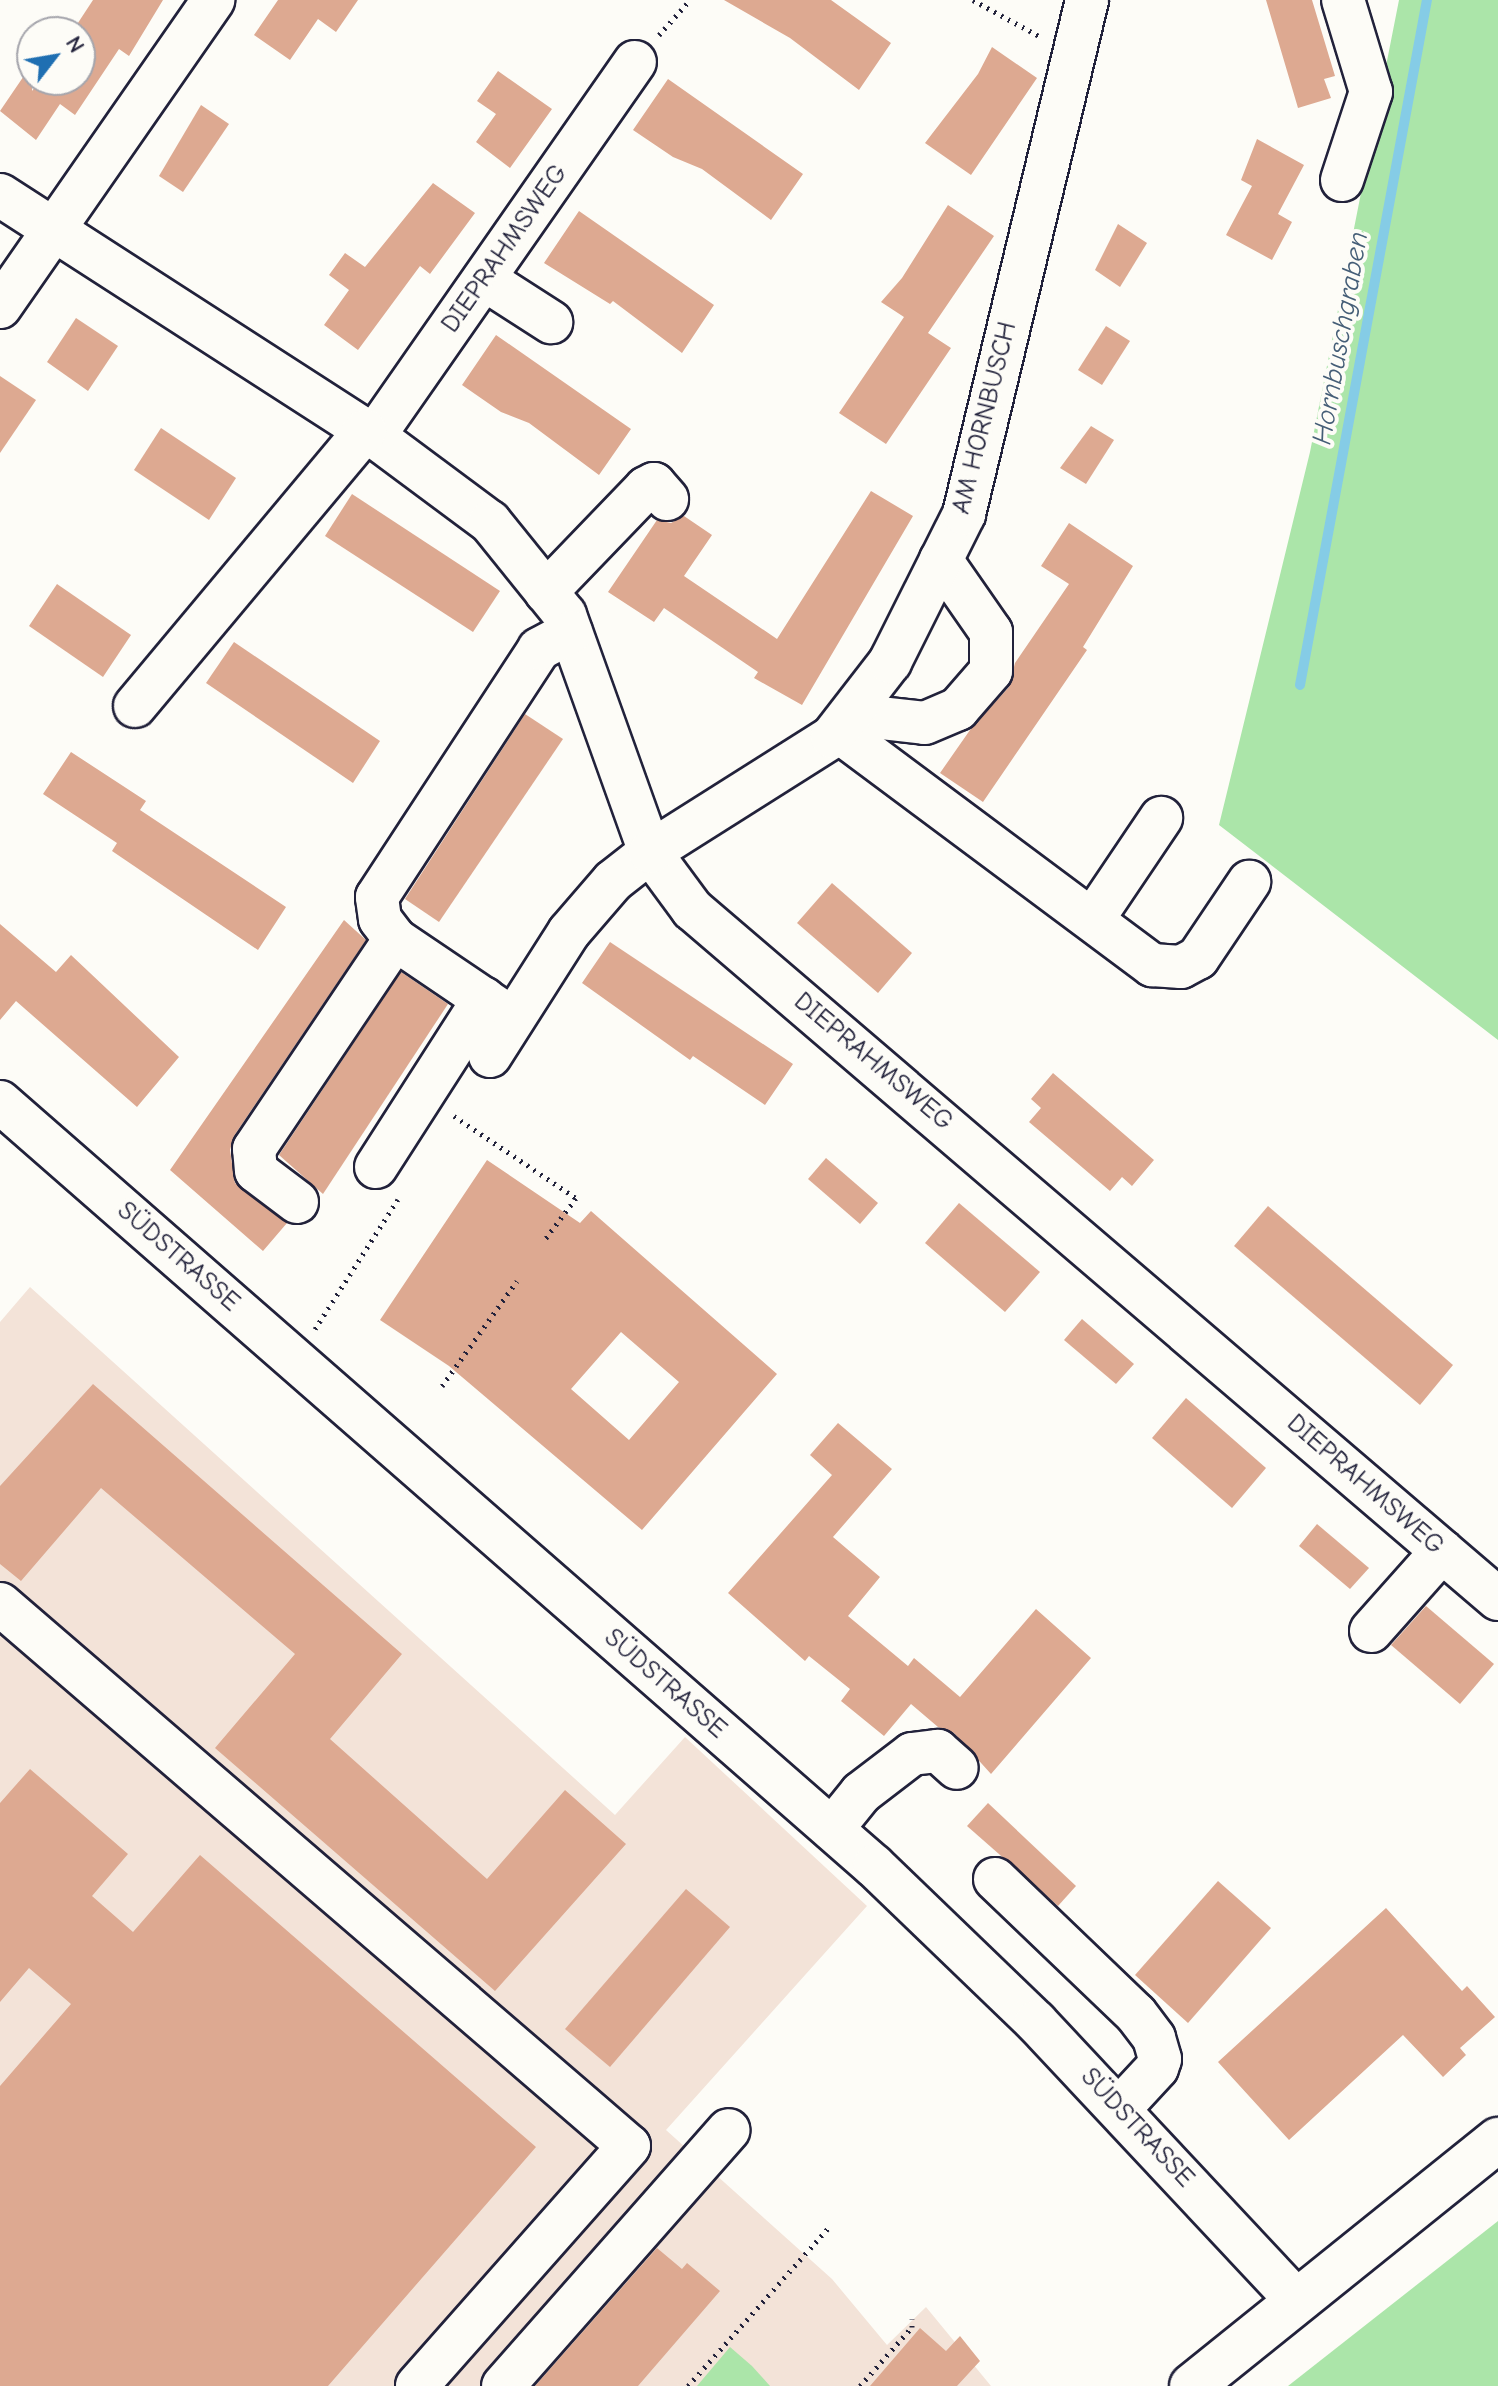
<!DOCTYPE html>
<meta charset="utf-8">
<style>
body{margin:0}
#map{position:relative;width:1498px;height:2386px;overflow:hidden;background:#fdfcf7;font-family:"Comic Neue",sans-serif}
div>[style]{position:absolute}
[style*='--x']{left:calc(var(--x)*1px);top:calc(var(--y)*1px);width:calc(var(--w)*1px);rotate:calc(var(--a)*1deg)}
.built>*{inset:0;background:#f3e3d8}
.green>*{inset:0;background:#abe5a9}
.stream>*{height:10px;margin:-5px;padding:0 5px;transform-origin:5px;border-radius:5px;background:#85cce6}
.building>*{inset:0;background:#dda991}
.path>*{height:5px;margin-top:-2.5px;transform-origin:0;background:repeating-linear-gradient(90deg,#22223b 0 2px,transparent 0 8px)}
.roads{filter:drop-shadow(2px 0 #22223b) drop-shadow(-2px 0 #22223b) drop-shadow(0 2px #22223b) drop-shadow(0 -2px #22223b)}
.minor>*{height:42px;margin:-21px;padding:0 21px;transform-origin:21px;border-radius:21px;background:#fdfcf7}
.major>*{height:44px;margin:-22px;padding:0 22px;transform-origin:22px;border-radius:22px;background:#fdfcf7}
span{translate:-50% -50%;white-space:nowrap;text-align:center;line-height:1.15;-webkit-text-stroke:8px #fdfcf7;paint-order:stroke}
.street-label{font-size:26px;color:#22223b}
.water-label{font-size:28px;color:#455e77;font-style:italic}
.north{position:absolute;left:16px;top:16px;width:80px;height:80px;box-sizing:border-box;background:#fdfcf7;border:2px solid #a5a5ac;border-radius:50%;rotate:59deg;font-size:22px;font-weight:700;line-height:32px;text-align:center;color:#22223b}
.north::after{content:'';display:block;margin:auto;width:28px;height:36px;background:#1f6fb2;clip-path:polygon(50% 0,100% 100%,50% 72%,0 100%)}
</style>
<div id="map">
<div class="built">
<i style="clip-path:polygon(30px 1287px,615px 1815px,685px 1737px,867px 1906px,666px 2130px,832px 2279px,887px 2345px,926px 2307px,991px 2386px,0 2386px,0 1322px)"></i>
</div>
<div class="green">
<i style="clip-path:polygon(1399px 0,1498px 0,1498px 1040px,1219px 825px,1310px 452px)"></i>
<i style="clip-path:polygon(1498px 2221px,1498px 2386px,1288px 2386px)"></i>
<i style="clip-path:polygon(730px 2347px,752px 2366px,770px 2386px,697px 2386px)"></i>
</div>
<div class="stream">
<i style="--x:1300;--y:685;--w:697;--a:-79.5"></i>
</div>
<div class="building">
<i style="clip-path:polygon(93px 0,163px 0,129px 56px,119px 49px,75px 115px,60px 104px,36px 140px,0 111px,32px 64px,32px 91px,40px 80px,80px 80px,80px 32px,72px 32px)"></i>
<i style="clip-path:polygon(278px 0,358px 0,336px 32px,318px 19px,290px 60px,254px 35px)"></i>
<i style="clip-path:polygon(724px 0,831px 0,891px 43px,859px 90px,790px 38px)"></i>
<i style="clip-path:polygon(1266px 0,1312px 0,1335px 76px,1324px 79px,1331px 98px,1298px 108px)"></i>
<i style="clip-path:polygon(992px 47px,1037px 78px,971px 175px,925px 143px,978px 74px)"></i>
<i style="clip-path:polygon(498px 71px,552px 109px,510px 168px,476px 142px,496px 114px,477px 101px)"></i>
<i style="clip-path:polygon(668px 79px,803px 174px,771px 220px,702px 169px,673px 157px,633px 130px)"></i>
<i style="clip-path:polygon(201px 105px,229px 124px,183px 192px,159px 176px)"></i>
<i style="clip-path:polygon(1257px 139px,1304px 165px,1278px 214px,1292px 222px,1272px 260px,1226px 235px,1252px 186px,1241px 180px)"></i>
<i style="clip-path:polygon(433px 183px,475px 213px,430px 274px,420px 266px,358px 350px,324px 325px,349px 290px,329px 275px,345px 253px,365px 267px)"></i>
<i style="clip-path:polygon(948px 205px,994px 236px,928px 333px,951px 348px,886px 444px,839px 413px,904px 317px,881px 302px,902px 278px)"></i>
<i style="clip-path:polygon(579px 211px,714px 305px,682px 353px,613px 301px,610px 304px,544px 263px)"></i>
<i style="clip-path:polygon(1118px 224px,1147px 243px,1120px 287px,1095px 270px)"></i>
<i style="clip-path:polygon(76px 318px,118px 346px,88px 391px,47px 362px)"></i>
<i style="clip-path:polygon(1106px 326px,1130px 341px,1102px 385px,1078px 370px)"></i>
<i style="clip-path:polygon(496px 335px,631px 429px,599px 475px,529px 423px,501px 412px,462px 385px)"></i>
<i style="clip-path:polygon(0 376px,36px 400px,0 453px)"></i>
<i style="clip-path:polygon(1091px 426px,1114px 440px,1086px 484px,1060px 468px)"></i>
<i style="clip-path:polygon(161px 428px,236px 478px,209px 520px,134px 470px)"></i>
<i style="clip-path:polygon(871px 491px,913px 516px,802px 705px,754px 678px,758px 672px,664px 608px,654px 622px,608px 592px,657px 520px,671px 523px,684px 516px,712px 535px,684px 576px,777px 639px)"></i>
<i style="clip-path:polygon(352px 494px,500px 591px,473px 632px,325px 536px)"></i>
<i style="clip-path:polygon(1069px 523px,1133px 566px,1083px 647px,1087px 650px,983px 802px,940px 773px,970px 730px,1009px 687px,1015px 663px,1069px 584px,1041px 566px)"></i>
<i style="clip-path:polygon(57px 584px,131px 635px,103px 677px,29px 626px)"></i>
<i style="clip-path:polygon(234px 642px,380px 741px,353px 783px,206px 683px)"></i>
<i style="clip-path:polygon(525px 714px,563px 739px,439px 922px,405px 899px)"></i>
<i style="clip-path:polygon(71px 752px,146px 801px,140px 810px,286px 907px,258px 950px,112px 851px,117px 843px,43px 794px)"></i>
<i style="clip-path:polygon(832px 883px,912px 953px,878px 993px,797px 923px)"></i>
<i style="clip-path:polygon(344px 920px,366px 940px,234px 1136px,230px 1150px,235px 1183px,287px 1223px,263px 1251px,170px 1170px)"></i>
<i style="clip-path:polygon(0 924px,56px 972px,71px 955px,179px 1057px,137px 1107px,16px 1001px,0 1020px)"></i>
<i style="clip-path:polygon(610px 942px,793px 1064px,765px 1105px,693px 1056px,690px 1060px,582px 983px)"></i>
<i style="clip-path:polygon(401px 972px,448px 1004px,323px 1194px,279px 1155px)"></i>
<i style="clip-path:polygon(1053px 1073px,1154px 1160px,1132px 1186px,1122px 1177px,1110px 1191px,1029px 1122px,1041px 1108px,1031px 1099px)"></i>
<i style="clip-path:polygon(826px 1158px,878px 1203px,860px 1224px,808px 1179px)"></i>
<i style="clip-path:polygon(evenodd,487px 1160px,580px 1223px,591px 1211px,777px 1374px,642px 1530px,449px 1366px,380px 1320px,487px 1160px,621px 1332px,679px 1382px,629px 1440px,571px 1389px,621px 1332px)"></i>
<i style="clip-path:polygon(959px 1203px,1040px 1272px,1005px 1312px,925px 1243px)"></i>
<i style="clip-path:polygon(1268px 1206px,1453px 1365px,1420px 1405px,1234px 1246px)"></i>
<i style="clip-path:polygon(1082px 1319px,1134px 1364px,1116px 1384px,1064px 1340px)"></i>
<i style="clip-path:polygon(93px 1384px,402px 1654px,330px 1739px,487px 1879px,565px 1790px,626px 1844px,495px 1991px,215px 1748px,295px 1654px,101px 1488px,21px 1581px,0 1564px,0 1486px)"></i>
<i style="clip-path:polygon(1186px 1398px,1266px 1468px,1232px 1508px,1152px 1438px)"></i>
<i style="clip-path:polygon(838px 1423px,892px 1469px,833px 1537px,880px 1577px,848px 1616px,908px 1666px,914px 1658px,960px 1697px,1036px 1609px,1091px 1658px,991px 1774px,954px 1733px,938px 1727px,911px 1704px,884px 1736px,841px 1701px,850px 1689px,809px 1656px,805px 1661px,728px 1593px,832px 1475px,810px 1455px)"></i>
<i style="clip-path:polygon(1317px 1524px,1369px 1568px,1350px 1589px,1299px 1546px)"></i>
<i style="clip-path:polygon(1426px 1606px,1494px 1664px,1460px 1704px,1391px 1645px)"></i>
<i style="clip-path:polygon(30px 1769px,128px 1854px,92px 1896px,133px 1932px,200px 1855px,536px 2147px,328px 2386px,0 2386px,0 2086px,71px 2004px,29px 1968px,0 2002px,0 1803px)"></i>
<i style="clip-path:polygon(988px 1803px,1076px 1886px,1058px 1906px,967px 1826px)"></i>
<i style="clip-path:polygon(1218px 1881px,1271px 1928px,1188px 2023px,1135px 1975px)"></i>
<i style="clip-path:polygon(686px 1889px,730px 1927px,610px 2067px,565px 2029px)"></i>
<i style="clip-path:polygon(1386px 1908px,1462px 1991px,1467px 1986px,1495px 2017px,1460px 2048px,1466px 2055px,1443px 2077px,1403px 2035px,1289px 2140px,1218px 2062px)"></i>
<i style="clip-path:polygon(657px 2248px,682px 2269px,687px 2263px,720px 2291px,638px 2386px,535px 2386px)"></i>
<i style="clip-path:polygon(920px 2328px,946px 2351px,960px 2336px,980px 2361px,957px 2386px,870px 2386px)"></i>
</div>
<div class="path">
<i style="--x:973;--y:0;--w:77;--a:28.6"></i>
<i style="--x:659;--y:35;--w:47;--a:-48.5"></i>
<i style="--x:454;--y:1116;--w:147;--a:33.9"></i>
<i style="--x:576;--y:1198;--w:55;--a:126.9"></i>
<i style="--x:315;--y:1329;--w:154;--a:-57.4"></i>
<i style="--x:442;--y:1386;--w:129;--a:-54.5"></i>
<i style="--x:688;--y:2386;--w:214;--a:-48.4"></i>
<i style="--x:860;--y:2386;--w:79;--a:-48.6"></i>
<i style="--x:912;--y:2327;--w:8;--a:-90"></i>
</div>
<div class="roads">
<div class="minor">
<i style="--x:1342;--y:180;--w:93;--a:-71.8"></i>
<i style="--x:1371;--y:92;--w:96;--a:-106.9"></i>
<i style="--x:0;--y:195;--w:445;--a:32.8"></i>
<i style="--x:374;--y:436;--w:144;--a:36.6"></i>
<i style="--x:490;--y:522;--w:119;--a:51.1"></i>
<i style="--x:565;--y:615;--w:252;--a:70.3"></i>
<i style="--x:650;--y:852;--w:71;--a:53.6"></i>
<i style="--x:692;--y:909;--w:1061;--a:40.57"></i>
<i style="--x:484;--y:279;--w:80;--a:32.7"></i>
<i style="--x:0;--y:307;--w:374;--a:-55.2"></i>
<i style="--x:374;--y:436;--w:456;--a:-55.1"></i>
<i style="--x:546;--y:592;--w:144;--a:-46.1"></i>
<i style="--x:646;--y:488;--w:9;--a:-27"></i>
<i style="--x:654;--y:484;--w:20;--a:49"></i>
<i style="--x:135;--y:706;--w:359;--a:-50.1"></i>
<i style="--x:854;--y:715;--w:71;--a:6.4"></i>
<i style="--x:925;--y:723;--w:36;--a:-23"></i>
<i style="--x:958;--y:709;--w:50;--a:-49"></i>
<i style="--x:991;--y:671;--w:39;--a:-90"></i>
<i style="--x:991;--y:632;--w:88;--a:-124.8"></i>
<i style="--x:838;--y:731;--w:392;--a:36.7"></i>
<i style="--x:1152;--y:965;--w:29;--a:4"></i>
<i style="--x:1181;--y:967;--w:19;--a:-28"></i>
<i style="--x:1198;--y:958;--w:92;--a:-56.1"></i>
<i style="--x:1093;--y:919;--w:122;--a:-56"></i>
<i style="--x:513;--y:1019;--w:143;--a:-145.9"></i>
<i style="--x:395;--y:939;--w:25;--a:-127"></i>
<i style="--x:380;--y:919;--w:22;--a:-98"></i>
<i style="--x:377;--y:897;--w:296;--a:-56.8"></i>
<i style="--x:539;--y:649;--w:36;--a:-28"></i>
<i style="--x:490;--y:1056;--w:147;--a:-57.5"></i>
<i style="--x:569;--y:932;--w:67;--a:-49.2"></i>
<i style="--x:613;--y:881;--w:47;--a:-38.1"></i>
<i style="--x:650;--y:852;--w:215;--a:-32.3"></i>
<i style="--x:832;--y:737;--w:95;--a:-52.3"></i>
<i style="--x:890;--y:662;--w:165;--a:-63.4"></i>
<i style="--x:964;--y:514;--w:529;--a:-76.54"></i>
<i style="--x:0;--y:1102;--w:1161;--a:41.16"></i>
<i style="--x:874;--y:1866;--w:225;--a:43.9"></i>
<i style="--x:1036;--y:2022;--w:382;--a:46.9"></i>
<i style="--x:376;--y:1167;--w:200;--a:-57.3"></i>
<i style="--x:297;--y:1202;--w:51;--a:-142.9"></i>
<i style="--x:256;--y:1171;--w:22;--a:-95"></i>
<i style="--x:254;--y:1149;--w:253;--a:-56.1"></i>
<i style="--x:0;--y:1604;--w:830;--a:40.75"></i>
<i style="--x:629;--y:2146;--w:320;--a:131.5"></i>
<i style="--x:1371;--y:1631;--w:107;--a:-48.4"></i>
<i style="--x:832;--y:1829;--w:46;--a:-51.1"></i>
<i style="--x:861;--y:1793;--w:64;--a:-37.4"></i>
<i style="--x:912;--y:1754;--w:26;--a:-7"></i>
<i style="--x:938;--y:1751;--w:25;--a:42"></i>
<i style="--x:995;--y:1879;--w:195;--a:43.8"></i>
<i style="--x:1136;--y:2014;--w:30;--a:53"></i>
<i style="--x:1154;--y:2038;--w:22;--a:74"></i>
<i style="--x:1160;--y:2059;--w:9;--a:108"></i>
<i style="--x:1157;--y:2068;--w:54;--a:132.8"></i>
<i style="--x:503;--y:2386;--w:341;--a:-48.6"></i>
</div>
<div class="major">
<i style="--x:1192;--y:2386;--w:393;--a:-38.8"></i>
</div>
</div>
<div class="street-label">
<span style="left:505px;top:249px;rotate:-55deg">DIEPRAHMSWEG</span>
<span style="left:985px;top:418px;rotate:-76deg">AM HORNBUSCH</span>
<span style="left:873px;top:1062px;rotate:40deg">DIEPRAHMSWEG</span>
<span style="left:178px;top:1257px;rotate:41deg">SÜDSTRASSE</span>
<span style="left:1365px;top:1485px;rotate:41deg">DIEPRAHMSWEG</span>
<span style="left:665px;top:1684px;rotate:41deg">SÜDSTRASSE</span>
<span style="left:1137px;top:2128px;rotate:47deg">SÜDSTRASSE</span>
</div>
<div class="water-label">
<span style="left:1340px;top:338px;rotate:-80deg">Hornbuschgraben</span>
</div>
<div class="north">N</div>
</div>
